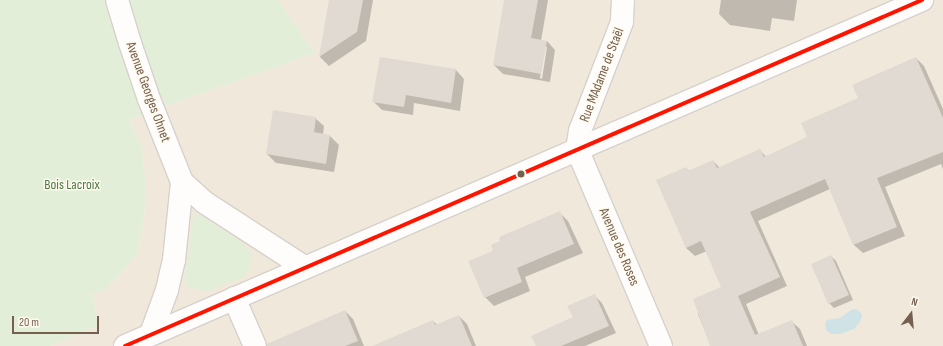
<!DOCTYPE html>
<meta charset="utf-8">
<style>
body{margin:0}
#map{position:relative;width:943px;height:346px;overflow:hidden;background:#f7f4ed;font-family:"Sofia Sans Condensed",sans-serif}
div>[style]{position:absolute}
[style*='--x']{left:calc(var(--x)*1px);top:calc(var(--y)*1px);width:calc(var(--w)*1px);rotate:calc(var(--a)*1deg)}
.residential>*{inset:0;background:#f0e8db}
.green>*{inset:0;background:#e3eed9}
.water>*{inset:0;background:#cfe3e7}
.shadow>*{inset:0;background:#0003}
.building>*{inset:0;background:#e1dad2}
.roads{filter:drop-shadow(1px 0 #d6d1cb) drop-shadow(-1px 0 #d6d1cb) drop-shadow(0 1px #d6d1cb) drop-shadow(0 -1px #d6d1cb)}
.minor>*{height:22px;margin:-11px;padding:0 11px;transform-origin:11px;border-radius:11px;background:#fefdfc}
.tertiary>*{height:22px;margin:-11px;padding:0 11px;transform-origin:11px;border-radius:11px;background:#fefdfc}
.bus-1>*{height:4px;margin:-2px;padding:0 2px;transform-origin:2px;border-radius:2px;background:#ff1400}
.dots>*{width:11px;height:11px;translate:-50% -50%;box-sizing:border-box;border:2px solid #fefaef;border-radius:50%}
span{translate:-50% -50%;white-space:nowrap;text-align:center;line-height:1.15;-webkit-text-stroke:3px #fefaef;paint-order:stroke}
.street-label{font-size:14px;color:#755f4e}
.park-label{font-size:14px;color:#517a46}
.north{position:absolute;left:891px;top:294px;width:40px;height:40px;-webkit-text-stroke:3px #fefaef;paint-order:stroke;rotate:16deg;font-size:11px;font-weight:700;line-height:16px;text-align:center;color:#755f4e}
.north::after{content:'';display:block;margin:auto;width:14px;height:18px;background:#755f4e;clip-path:polygon(50% 0,100% 100%,50% 72%,0 100%)}
.scale{position:absolute;left:12px;top:316px;width:87px;height:18px;box-sizing:border-box;border:2px solid #755f4e;border-top:0;padding-left:5px;font-size:12px;line-height:14px;white-space:nowrap;color:#755f4e;-webkit-text-stroke:3px #fefaef;paint-order:stroke}
</style>
<div id="map">
<div class="residential">
<i style="clip-path:polygon(278px 0,943px 0,943px 346px,50px 346px,98px 325px,92px 294px,106px 289px,137px 255px,144px 217px,146px 184px,141px 146px,129px 119px,315px 53px)"></i>
</div>
<div class="green">
<i style="clip-path:polygon(0 0,278px 0,315px 53px,129px 119px,141px 146px,146px 184px,144px 217px,137px 255px,106px 289px,92px 294px,98px 325px,50px 346px,0 346px)"></i>
<i style="clip-path:polygon(199px 214px,242px 242px,250px 252px,252px 258px,249px 269px,244px 277px,206px 292px,187px 286px,185px 278px,193px 219px,196px 215px)"></i>
</div>
<div class="water">
<i style="clip-path:polygon(856px 309px,861px 313px,862px 316px,860px 322px,854px 329px,840px 334px,831px 334px,826px 330px,825px 323px,827px 320px,840px 318px,851px 310px)"></i>
</div>
<div class="shadow">
<i style="clip-path:polygon(330px 0,373px 0,366px 41px,329px 66px,320px 57px)"></i>
<i style="clip-path:polygon(evenodd,505px 0,548px 0,541px 41px,547px 41px,555px 50px,550px 82px,503px 74px,494px 65px,505px 0,545px 47px,547px 47px,542px 79px,540px 78px,545px 47px)"></i>
<i style="clip-path:polygon(721px 0,797px 0,794px 21px,772px 18px,770px 31px,730px 25px,719px 14px)"></i>
<i style="clip-path:polygon(916px 58px,924px 66px,943px 109px,943px 169px,941px 164px,885px 187px,905px 236px,863px 253px,854px 245px,830px 189px,758px 221px,787px 286px,746px 304px,759px 335px,791px 321px,800px 329px,807px 346px,711px 346px,698px 314px,722px 287px,707px 251px,695px 256px,686px 248px,686px 168px,689px 171px,713px 161px,720px 168px,760px 150px,766px 157px,808px 138px,859px 98px)"></i>
<i style="clip-path:polygon(456px 70px,464px 79px,460px 111px,414px 103px,413px 115px,382px 110px,373px 101px)"></i>
<i style="clip-path:polygon(315px 118px,324px 126px,323px 135px,330px 136px,339px 145px,334px 172px,276px 163px,267px 154px)"></i>
<i style="clip-path:polygon(559px 212px,568px 221px,583px 253px,525px 277px,530px 291px,494px 306px,485px 297px,495px 251px)"></i>
<i style="clip-path:polygon(831px 256px,836px 261px,853px 300px,834px 308px,829px 303px)"></i>
<i style="clip-path:polygon(595px 296px,602px 303px,616px 333px,585px 346px,537px 346px,574px 318px)"></i>
<i style="clip-path:polygon(345px 311px,353px 319px,364px 346px,302px 346px)"></i>
<i style="clip-path:polygon(459px 316px,467px 324px,476px 346px,375px 346px,433px 321px,437px 325px)"></i>
</div>
<div class="building">
<i style="clip-path:polygon(329px 0,363px 0,357px 32px,319px 57px)"></i>
<i style="clip-path:polygon(504px 0,538px 0,531px 38px,547px 41px,541px 74px,493px 65px)"></i>
<i style="clip-path:polygon(380px 57px,456px 69px,451px 103px,406px 95px,404px 107px,372px 102px)"></i>
<i style="clip-path:polygon(916px 57px,943px 118px,943px 152px,877px 178px,897px 227px,853px 245px,825px 179px,750px 212px,780px 277px,738px 296px,755px 335px,792px 320px,803px 346px,710px 346px,693px 299px,721px 287px,701px 241px,686px 248px,656px 180px,686px 167px,688px 171px,713px 160px,717px 168px,760px 149px,764px 157px,807px 137px,801px 123px,858px 98px,852px 85px)"></i>
<i style="clip-path:polygon(273px 110px,316px 117px,314px 132px,330px 135px,326px 164px,266px 154px)"></i>
<i style="clip-path:polygon(560px 211px,574px 244px,517px 268px,522px 282px,484px 298px,468px 261px,493px 251px,491px 245px,500px 241px,499px 237px)"></i>
<i style="clip-path:polygon(831px 255px,849px 295px,828px 304px,811px 264px)"></i>
<i style="clip-path:polygon(595px 294px,609px 326px,561px 346px,536px 346px,531px 336px,573px 317px,567px 306px)"></i>
<i style="clip-path:polygon(345px 310px,358px 341px,345px 346px,267px 346px,267px 344px)"></i>
<i style="clip-path:polygon(459px 315px,472px 346px,372px 346px,433px 320px,435px 325px)"></i>
</div>
<div class="roads">
<div class="minor">
<i style="--x:623;--y:0;--w:22;--a:93"></i>
<i style="--x:622;--y:22;--w:117;--a:111.1"></i>
<i style="--x:580;--y:131;--w:18;--a:99"></i>
<i style="--x:577;--y:149;--w:214;--a:66.9"></i>
<i style="--x:234;--y:298;--w:52;--a:66.4"></i>
</div>
<div class="tertiary">
<i style="--x:117;--y:0;--w:45;--a:73.2"></i>
<i style="--x:130;--y:43;--w:59;--a:71.3"></i>
<i style="--x:149;--y:99;--w:89;--a:68.3"></i>
<i style="--x:182;--y:182;--w:30;--a:42"></i>
<i style="--x:204;--y:202;--w:119;--a:33"></i>
<i style="--x:151;--y:334;--w:47;--a:-70"></i>
<i style="--x:167;--y:290;--w:31;--a:-77"></i>
<i style="--x:174;--y:260;--w:78;--a:-84.1"></i>
<i style="--x:125;--y:346;--w:869;--a:-23.47"></i>
</div>
</div>
<div class="bus-1">
<i style="--x:125;--y:346;--w:869;--a:-23.47"></i>
</div>
<div class="dots">
<i style="left:521px;top:174px;background:#755f4e"></i>
</div>
<div class="street-label">
<span style="left:602px;top:75px;rotate:-69deg">Rue MAdame de Staël</span>
<span style="left:148px;top:92px;rotate:70deg">Avenue Georges Ohnet</span>
<span style="left:619px;top:247px;rotate:67deg">Avenue des Roses</span>
</div>
<div class="park-label">
<span style="left:72px;top:185px">Bois Lacroix</span>
</div>
<div class="north">N</div>
<div class="scale">20 m</div>
</div>
